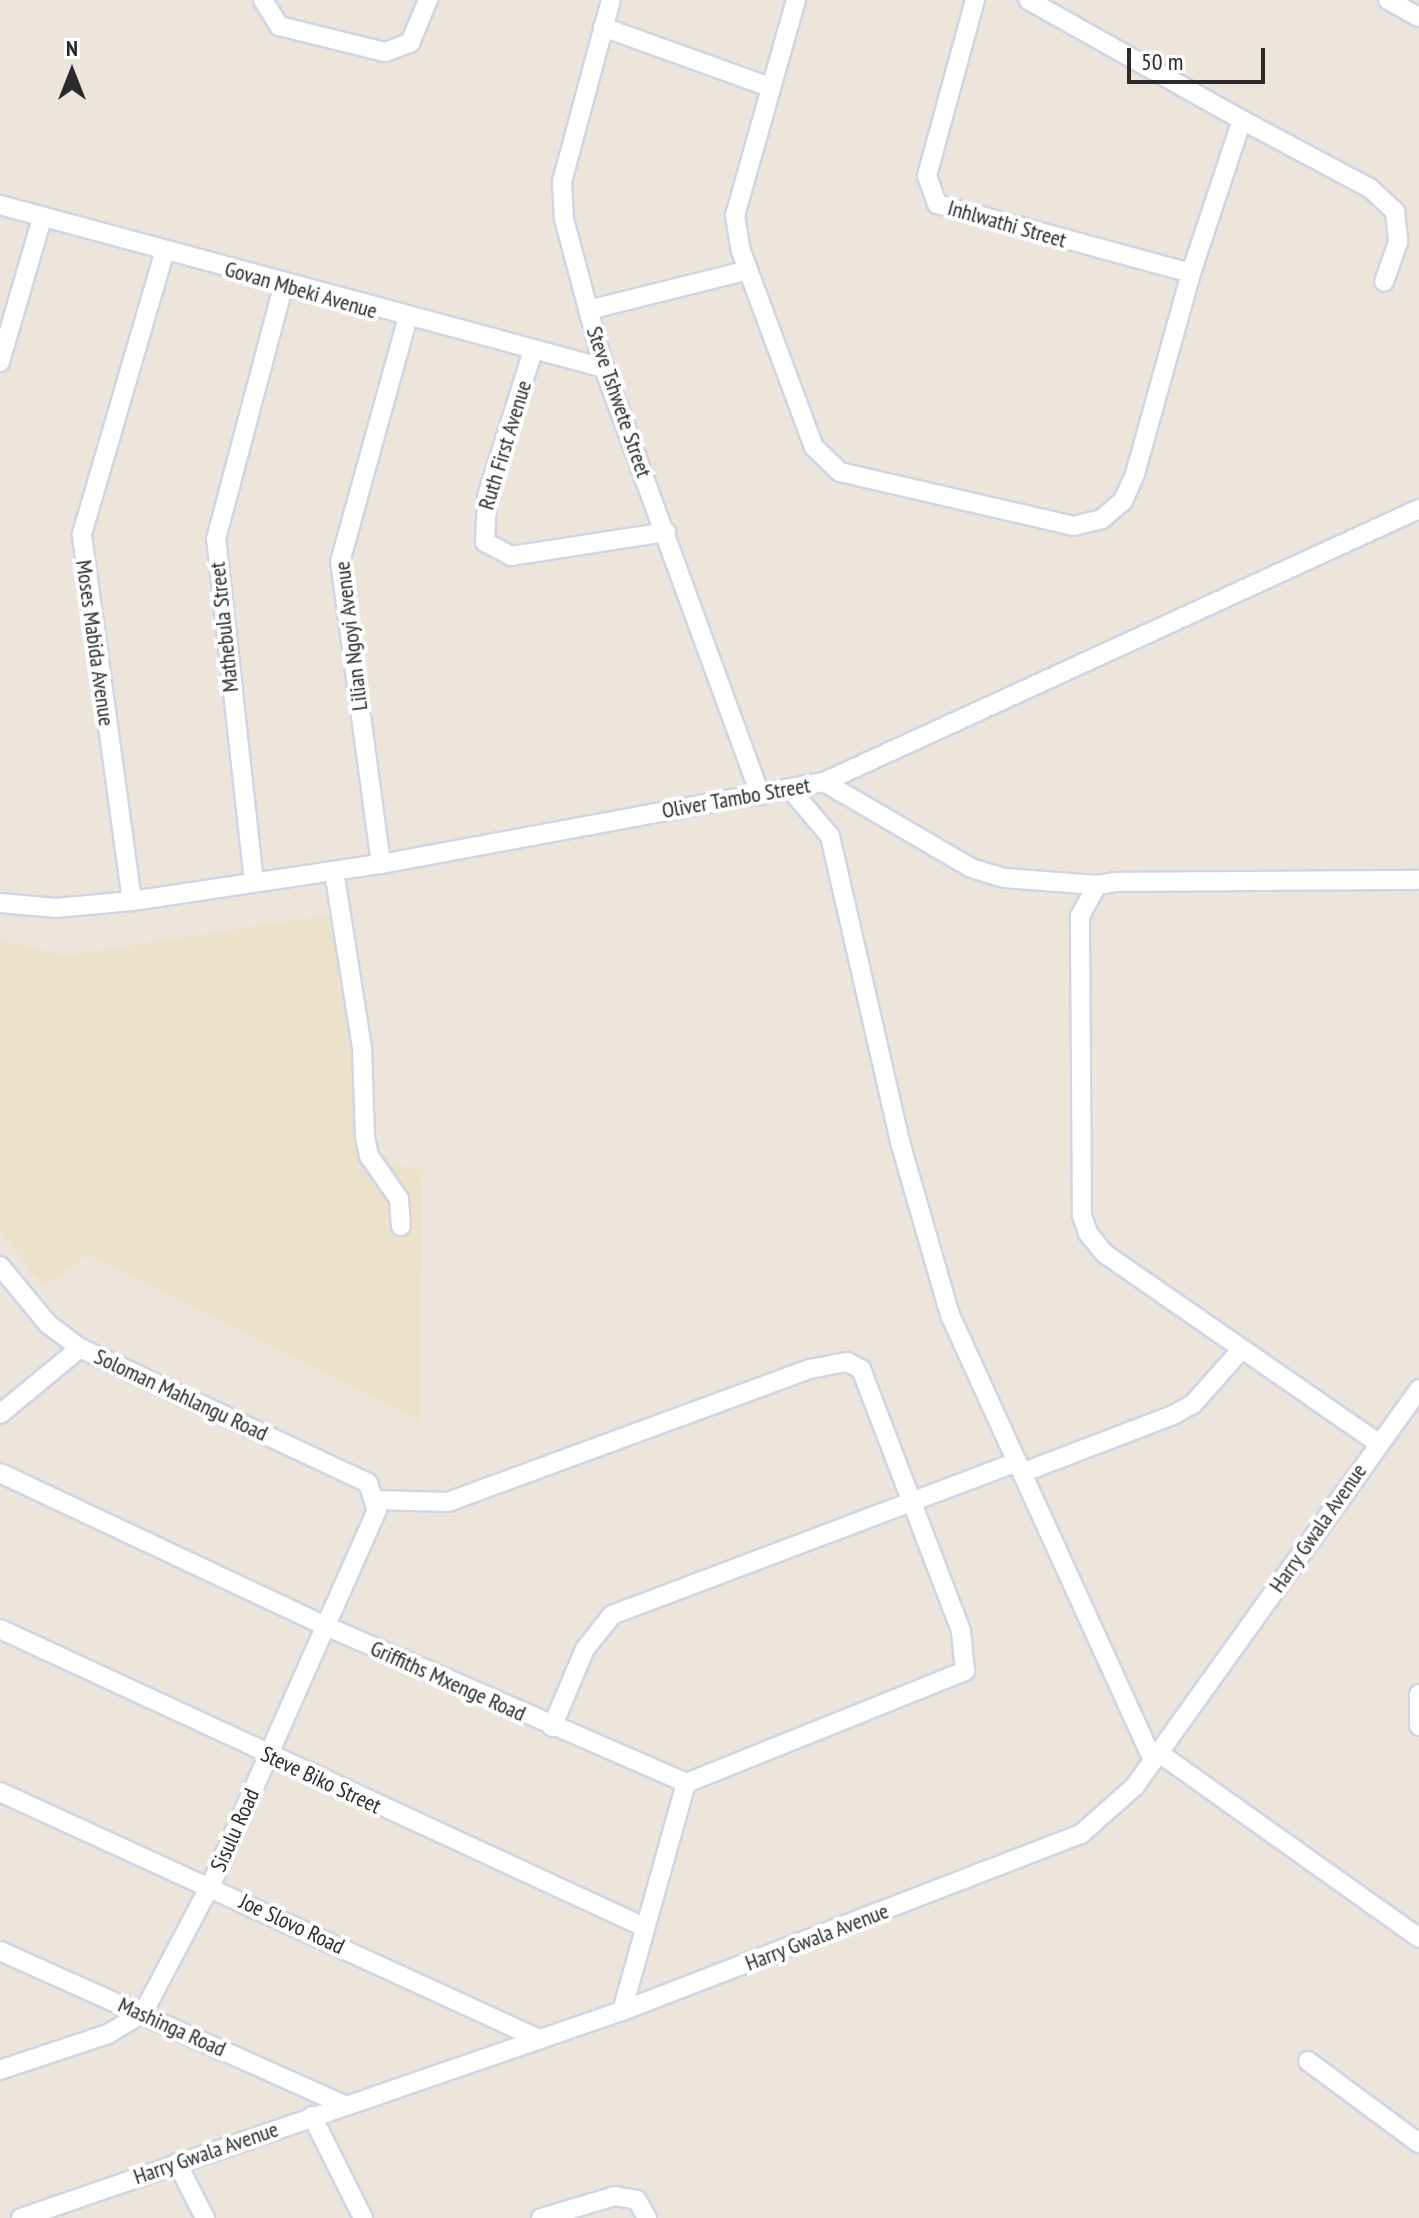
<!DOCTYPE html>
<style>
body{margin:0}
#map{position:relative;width:1419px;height:2218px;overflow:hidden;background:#ebe5dc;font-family:"PT Sans Narrow",sans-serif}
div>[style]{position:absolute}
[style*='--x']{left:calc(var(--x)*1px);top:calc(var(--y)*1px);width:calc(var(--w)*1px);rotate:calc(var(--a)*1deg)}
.education>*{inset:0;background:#ece2cc}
.roads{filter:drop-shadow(2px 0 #d1d4e2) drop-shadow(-2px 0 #d1d4e2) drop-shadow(0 2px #d1d4e2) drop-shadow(0 -2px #d1d4e2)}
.minor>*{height:18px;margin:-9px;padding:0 9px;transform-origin:9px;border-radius:9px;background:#fff}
span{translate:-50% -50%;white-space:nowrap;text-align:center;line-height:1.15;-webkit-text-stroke:8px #fff;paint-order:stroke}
.street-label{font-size:22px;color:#2a2a2a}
.north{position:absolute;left:32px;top:32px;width:80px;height:80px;-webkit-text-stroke:6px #fff;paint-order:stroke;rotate:0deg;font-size:22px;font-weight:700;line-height:32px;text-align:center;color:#2a2a2a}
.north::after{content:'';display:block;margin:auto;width:28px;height:36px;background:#2a2a2a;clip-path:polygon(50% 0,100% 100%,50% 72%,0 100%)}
.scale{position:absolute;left:1127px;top:48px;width:138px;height:36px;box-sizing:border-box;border:4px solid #2a2a2a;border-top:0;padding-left:10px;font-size:24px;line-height:28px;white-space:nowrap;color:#2a2a2a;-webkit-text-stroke:6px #fff;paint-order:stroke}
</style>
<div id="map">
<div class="education">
<i style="clip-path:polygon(348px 912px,372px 1048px,376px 1149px,396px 1165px,423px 1168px,419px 1421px,89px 1255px,44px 1286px,0 1232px,0 940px,66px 955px)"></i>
</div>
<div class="roads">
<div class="minor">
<i style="--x:263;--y:0;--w:31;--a:58"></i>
<i style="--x:279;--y:26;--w:109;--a:13.8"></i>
<i style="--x:385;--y:52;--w:27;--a:-20"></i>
<i style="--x:410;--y:43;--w:47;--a:-67.3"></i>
<i style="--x:611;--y:0;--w:188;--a:105.1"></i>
<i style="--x:562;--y:182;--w:37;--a:87"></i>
<i style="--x:564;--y:219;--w:154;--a:75"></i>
<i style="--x:604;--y:368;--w:455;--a:69.9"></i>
<i style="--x:796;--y:0;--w:223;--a:105.8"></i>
<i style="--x:735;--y:215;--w:36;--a:81"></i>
<i style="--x:741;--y:251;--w:209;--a:69.6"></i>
<i style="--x:814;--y:447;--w:36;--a:44"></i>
<i style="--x:840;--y:472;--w:240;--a:13"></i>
<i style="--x:1074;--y:526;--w:29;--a:-14"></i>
<i style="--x:1102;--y:519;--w:28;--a:-41"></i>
<i style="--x:1123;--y:501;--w:30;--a:-66"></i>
<i style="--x:1135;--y:474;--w:209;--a:-74.4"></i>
<i style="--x:1191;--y:273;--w:161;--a:-71.6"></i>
<i style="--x:1242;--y:120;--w:245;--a:-150.7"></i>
<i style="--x:975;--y:0;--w:182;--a:105.3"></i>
<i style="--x:927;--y:176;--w:30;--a:70"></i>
<i style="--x:937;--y:204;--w:263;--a:15.2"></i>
<i style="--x:1388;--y:0;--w:35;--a:29"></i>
<i style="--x:603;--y:27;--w:177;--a:19.8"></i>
<i style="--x:1242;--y:120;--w:146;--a:28.1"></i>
<i style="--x:1371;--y:189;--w:33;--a:43"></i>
<i style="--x:1395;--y:211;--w:31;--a:84"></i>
<i style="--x:1398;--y:242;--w:42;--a:109.3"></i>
<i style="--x:0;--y:205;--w:626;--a:15.1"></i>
<i style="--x:588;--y:310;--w:165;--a:-14"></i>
<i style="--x:532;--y:354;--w:150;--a:107.5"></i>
<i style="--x:487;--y:497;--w:45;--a:92.5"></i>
<i style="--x:485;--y:542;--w:30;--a:28"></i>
<i style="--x:511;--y:556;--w:157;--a:-8.8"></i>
<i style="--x:0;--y:362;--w:150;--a:-73.7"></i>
<i style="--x:824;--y:782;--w:170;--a:30.3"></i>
<i style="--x:971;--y:868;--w:34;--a:17"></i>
<i style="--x:1004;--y:878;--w:93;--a:4.3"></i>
<i style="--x:791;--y:790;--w:60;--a:49.7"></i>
<i style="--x:830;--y:836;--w:314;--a:77.1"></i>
<i style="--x:900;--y:1142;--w:180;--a:73.9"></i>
<i style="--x:950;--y:1315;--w:490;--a:65.5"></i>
<i style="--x:381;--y:864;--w:305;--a:-97.7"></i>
<i style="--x:340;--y:562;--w:251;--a:-74.5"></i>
<i style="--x:334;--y:871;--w:178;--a:81"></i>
<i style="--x:362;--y:1047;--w:90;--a:88.1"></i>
<i style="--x:365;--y:1137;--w:19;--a:78"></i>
<i style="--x:369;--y:1156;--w:52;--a:55.1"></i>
<i style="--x:399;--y:1199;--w:27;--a:86"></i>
<i style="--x:254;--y:882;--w:345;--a:-96.3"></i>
<i style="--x:216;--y:539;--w:264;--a:-75.1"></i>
<i style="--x:132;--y:901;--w:370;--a:-97.8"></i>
<i style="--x:82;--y:534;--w:295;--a:-73.7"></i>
<i style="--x:0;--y:903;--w:56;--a:5.1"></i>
<i style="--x:56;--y:908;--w:76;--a:-5.3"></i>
<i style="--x:132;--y:901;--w:252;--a:-8.5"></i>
<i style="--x:381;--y:864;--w:451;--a:-10.5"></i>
<i style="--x:824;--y:782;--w:655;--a:-24.65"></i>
<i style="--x:0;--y:1266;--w:75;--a:50.4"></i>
<i style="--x:48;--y:1324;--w:40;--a:37"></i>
<i style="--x:80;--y:1348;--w:318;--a:25.1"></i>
<i style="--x:368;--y:1483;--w:28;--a:72"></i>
<i style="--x:377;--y:1510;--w:411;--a:113.9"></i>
<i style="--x:210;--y:1886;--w:144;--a:117.8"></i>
<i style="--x:143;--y:2013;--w:41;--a:149"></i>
<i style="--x:108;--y:2034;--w:114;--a:161.6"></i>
<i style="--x:0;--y:1414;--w:104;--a:-39.5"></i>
<i style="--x:1378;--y:1443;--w:333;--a:-145.3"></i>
<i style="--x:1104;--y:1253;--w:26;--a:-129"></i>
<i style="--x:1088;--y:1233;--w:18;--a:-109"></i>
<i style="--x:1082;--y:1216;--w:300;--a:-90.4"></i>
<i style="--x:1080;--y:916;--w:35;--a:-61"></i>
<i style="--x:1097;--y:885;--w:18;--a:-9"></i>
<i style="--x:1115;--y:882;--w:304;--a:-0.4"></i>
<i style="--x:1024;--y:1472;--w:160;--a:-20.9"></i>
<i style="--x:1173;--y:1415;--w:23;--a:-29"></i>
<i style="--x:1193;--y:1404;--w:72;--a:-48.4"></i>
<i style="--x:0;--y:1473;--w:362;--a:25.2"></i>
<i style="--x:328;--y:1627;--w:391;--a:23.5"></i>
<i style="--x:377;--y:1500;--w:71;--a:1.6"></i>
<i style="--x:448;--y:1502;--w:386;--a:-20.2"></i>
<i style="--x:810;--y:1369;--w:38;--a:-11"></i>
<i style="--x:847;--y:1362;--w:16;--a:27"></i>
<i style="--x:861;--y:1369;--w:280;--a:69.1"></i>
<i style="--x:961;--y:1631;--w:40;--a:84.3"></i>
<i style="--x:965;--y:1671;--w:301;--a:158.1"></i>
<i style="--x:0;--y:1629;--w:710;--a:24.83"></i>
<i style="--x:1419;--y:1694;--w:32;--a:90"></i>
<i style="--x:552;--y:1727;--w:85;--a:-67.1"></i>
<i style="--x:585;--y:1649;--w:43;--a:-51.5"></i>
<i style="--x:612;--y:1615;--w:433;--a:-20.7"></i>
<i style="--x:1159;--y:1753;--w:319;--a:35.4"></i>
<i style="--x:0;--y:1792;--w:593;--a:24.62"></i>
<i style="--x:0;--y:1951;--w:377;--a:24.1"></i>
<i style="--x:622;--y:2011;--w:237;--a:-74.3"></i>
<i style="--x:1308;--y:2061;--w:138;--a:36.5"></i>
<i style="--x:312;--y:2116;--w:114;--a:63.4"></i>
<i style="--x:177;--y:2163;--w:62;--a:63"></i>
<i style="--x:21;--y:2218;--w:636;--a:-19.01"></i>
<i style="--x:622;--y:2011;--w:492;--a:-21.1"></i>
<i style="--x:1081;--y:1834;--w:72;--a:-41.6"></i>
<i style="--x:1135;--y:1786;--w:488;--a:-54.4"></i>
<i style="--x:541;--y:2218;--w:77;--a:-16.6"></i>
<i style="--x:615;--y:2196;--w:22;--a:10"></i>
<i style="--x:637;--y:2200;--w:21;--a:61"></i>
</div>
</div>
<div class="street-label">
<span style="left:1007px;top:224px;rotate:16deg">Inhlwathi Street</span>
<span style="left:301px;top:290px;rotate:16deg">Govan Mbeki Avenue</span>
<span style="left:619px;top:402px;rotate:71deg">Steve Tshwete Street</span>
<span style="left:505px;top:445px;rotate:-73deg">Ruth First Avenue</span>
<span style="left:224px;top:627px;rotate:-96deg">Mathebula Street</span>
<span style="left:351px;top:636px;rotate:-97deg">Lilian Ngoyi Avenue</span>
<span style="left:95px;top:643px;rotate:82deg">Moses Mabida Avenue</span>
<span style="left:736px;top:798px;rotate:-10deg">Oliver Tambo Street</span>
<span style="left:181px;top:1395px;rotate:25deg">Soloman Mahlangu Road</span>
<span style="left:1318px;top:1528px;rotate:-55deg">Harry Gwala Avenue</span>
<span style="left:448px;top:1681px;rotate:24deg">Griffiths Mxenge Road</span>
<span style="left:321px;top:1780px;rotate:25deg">Steve Biko Street</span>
<span style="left:235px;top:1830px;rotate:-66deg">Sisulu Road</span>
<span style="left:292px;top:1924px;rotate:25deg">Joe Slovo Road</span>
<span style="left:817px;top:1937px;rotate:-21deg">Harry Gwala Avenue</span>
<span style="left:172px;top:2027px;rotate:24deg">Mashinga Road</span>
<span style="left:206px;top:2153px;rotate:-19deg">Harry Gwala Avenue</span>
</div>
<div class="north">N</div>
<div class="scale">50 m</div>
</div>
